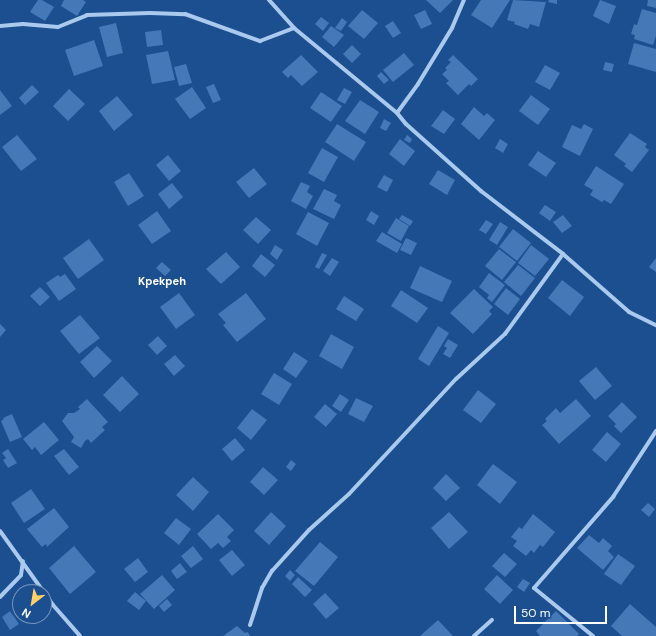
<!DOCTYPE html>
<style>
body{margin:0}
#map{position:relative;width:656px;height:636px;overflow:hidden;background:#1b4f8f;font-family:"DM Sans",sans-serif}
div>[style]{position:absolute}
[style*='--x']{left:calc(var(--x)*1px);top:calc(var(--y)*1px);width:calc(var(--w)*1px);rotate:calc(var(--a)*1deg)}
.building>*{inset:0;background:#4478b7}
.street>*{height:4px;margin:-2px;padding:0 2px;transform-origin:2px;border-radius:2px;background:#a9c9ee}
span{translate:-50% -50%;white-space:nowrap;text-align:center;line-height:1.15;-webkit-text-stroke:3.5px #1b4f8f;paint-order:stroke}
.neighbourhood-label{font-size:11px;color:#fff;font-weight:700}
.north{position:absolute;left:12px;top:584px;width:40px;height:40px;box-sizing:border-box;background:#1b4f8f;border:1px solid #7695bc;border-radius:50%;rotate:211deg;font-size:11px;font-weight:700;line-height:16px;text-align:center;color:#fff}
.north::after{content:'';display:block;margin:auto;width:14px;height:18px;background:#ffd166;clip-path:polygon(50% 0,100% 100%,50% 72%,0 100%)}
.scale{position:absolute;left:514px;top:606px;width:93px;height:18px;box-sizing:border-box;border:2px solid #fff;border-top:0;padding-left:5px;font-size:12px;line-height:14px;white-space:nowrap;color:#fff;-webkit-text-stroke:3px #1b4f8f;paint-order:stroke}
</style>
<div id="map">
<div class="building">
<i style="clip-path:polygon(38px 0,42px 0,54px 7px,45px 21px,30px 12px)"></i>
<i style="clip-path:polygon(64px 0,83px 0,86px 2px,77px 16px,61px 6px)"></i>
<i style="clip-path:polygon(426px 0,453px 0,440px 13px)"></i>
<i style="clip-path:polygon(481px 0,510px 0,492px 28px,471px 15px)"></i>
<i style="clip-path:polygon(513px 0,546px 2px,539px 27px,530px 24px,528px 29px,514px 24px,515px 22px,507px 20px)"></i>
<i style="clip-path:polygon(549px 0,557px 0,557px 4px,548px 2px)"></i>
<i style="clip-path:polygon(600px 0,616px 6px,609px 24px,593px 16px)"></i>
<i style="clip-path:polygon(648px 0,656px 0,656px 8px,647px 6px)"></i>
<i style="clip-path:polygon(642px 9px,656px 13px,656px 36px,653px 45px,634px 39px,635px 35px,631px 34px,634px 24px,637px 25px)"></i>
<i style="clip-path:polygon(362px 10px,378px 23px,364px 39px,348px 26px)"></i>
<i style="clip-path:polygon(425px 10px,432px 24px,421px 29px,414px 15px)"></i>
<i style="clip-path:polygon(321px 17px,329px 23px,323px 31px,315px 24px)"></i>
<i style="clip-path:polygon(342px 18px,347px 22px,341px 31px,335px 28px)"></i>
<i style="clip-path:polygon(393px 21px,401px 33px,393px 38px,385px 26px)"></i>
<i style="clip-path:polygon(116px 23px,123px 53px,107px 57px,99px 27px)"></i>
<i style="clip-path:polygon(331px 26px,344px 35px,334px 47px,322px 37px)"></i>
<i style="clip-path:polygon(161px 30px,163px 45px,147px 47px,145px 32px)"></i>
<i style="clip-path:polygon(94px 40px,103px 66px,74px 76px,65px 50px)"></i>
<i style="clip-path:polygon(634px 43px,656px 49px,656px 72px,628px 64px)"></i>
<i style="clip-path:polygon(352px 45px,361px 54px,352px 63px,343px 54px)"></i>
<i style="clip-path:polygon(168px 51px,175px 80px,152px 84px,146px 55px)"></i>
<i style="clip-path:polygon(404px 53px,414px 65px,393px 82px,383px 70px)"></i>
<i style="clip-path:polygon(301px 55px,318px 72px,302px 86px,291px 75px,288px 78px,282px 72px)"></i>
<i style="clip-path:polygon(453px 55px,478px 79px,471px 86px,469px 84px,458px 95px,446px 83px,449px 81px,442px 74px,447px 70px,445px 68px,451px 62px,448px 60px)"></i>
<i style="clip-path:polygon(605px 62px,614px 64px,612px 72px,603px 70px)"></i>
<i style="clip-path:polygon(186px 64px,192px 83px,179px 86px,174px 67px)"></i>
<i style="clip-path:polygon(545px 65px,560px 73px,550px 90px,535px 82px)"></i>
<i style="clip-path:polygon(381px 72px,389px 80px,384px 84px,377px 76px)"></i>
<i style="clip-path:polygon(214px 84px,221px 100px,213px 103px,206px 87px)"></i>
<i style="clip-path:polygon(32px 85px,39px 92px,25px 105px,19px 98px)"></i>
<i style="clip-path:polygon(192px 87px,206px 108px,190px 119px,175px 99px)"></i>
<i style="clip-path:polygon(344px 88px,352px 92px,345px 104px,337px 100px)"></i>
<i style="clip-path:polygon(69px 89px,85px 104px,68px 121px,53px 106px)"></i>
<i style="clip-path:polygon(0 90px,12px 106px,0 115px)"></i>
<i style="clip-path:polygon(321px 92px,342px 106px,331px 122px,310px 108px)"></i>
<i style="clip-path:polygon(531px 95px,550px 109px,538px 125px,519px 111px)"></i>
<i style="clip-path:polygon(117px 96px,133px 115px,114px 131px,99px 111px)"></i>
<i style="clip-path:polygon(360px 100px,379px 112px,365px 134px,345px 121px)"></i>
<i style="clip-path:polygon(474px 107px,484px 116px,487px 113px,495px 120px,479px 140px,461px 124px)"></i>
<i style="clip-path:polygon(443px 110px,455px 119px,444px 134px,431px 126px)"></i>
<i style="clip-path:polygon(384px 119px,391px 123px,386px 131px,380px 128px)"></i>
<i style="clip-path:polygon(337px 124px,366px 142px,354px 161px,325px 142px)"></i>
<i style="clip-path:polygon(584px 124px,593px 129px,580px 156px,562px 147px,572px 125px,581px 129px)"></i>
<i style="clip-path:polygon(630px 133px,647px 144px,645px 147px,649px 150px,632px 172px,624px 166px,626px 164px,614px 155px)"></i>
<i style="clip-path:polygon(17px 135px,37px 159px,21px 171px,2px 147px)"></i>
<i style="clip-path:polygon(407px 135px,412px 139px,410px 143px,404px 140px)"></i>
<i style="clip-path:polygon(400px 139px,415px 151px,404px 166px,389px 154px)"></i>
<i style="clip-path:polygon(500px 139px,508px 144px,503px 153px,495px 148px)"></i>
<i style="clip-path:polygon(322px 148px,338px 157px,324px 182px,308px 173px)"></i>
<i style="clip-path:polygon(538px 151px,556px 163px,546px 177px,528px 165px)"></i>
<i style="clip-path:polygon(168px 155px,181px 171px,169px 181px,156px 165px)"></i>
<i style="clip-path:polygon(596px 166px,624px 184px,611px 204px,604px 200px,602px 202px,590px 195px,593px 190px,584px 185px)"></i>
<i style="clip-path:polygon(254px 168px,267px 184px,249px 198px,236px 182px)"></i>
<i style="clip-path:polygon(438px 170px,455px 180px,447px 195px,429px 184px)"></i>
<i style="clip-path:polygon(129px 173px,144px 196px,128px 206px,114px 182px)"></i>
<i style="clip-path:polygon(384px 175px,393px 180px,387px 192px,377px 187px)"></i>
<i style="clip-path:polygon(301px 182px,310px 186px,307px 192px,313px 196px,306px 209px,291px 201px)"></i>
<i style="clip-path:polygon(172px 183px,183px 197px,169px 209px,158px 194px)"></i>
<i style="clip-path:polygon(324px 189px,337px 195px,334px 201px,341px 205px,334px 219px,313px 209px)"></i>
<i style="clip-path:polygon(545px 205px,556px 212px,550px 221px,539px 213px)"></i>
<i style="clip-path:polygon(157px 211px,171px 231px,152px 244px,138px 225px)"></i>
<i style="clip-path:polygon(371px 211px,379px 216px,374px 225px,366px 220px)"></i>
<i style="clip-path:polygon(308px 212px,329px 223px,317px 246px,296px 234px)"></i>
<i style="clip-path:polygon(402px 215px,413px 221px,410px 226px,399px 219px)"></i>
<i style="clip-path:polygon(563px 215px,572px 226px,562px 233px,553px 222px)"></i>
<i style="clip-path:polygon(256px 217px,271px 230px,258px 244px,243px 230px)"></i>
<i style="clip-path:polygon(396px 218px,409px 226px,401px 241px,387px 233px)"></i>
<i style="clip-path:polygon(486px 220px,493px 224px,486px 234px,479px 230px)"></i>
<i style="clip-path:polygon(500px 222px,508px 227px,497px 245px,489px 240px)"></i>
<i style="clip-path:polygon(513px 229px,531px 243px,517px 261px,499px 247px)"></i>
<i style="clip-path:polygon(382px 232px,402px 244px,397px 253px,376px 241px)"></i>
<i style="clip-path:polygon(406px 238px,417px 243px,411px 255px,400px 250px)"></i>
<i style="clip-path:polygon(89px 239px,104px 260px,78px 279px,63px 258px)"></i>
<i style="clip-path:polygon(275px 245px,283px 250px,277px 260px,270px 254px)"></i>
<i style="clip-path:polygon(531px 245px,549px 259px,535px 276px,518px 263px)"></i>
<i style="clip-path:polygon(499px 249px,516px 262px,502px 280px,485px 266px)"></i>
<i style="clip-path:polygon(226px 252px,240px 267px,221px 284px,206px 269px)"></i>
<i style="clip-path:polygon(322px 253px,327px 255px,319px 269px,315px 267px)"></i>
<i style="clip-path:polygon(261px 254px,275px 265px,265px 277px,252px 266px)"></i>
<i style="clip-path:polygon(332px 258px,339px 262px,330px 276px,323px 271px)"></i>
<i style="clip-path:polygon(656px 258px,656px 272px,649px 267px)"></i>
<i style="clip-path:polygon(162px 262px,171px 270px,165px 276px,156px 268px)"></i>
<i style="clip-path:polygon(518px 265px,535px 278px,521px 296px,504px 282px)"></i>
<i style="clip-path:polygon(420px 266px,452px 281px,442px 302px,410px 288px)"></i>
<i style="clip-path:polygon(489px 273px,505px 285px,492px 302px,487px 298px,489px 295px,479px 287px)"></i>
<i style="clip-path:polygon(65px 274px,76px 289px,59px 301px,46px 283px,58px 275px,60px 277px)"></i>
<i style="clip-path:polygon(562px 280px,584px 297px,570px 316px,548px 298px)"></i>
<i style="clip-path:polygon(40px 287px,50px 297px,40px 306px,30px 296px)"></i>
<i style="clip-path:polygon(506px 288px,520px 299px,508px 315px,494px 304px)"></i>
<i style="clip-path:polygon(474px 289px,493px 307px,489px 311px,492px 314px,473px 334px,450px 313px)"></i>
<i style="clip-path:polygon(401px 290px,428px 308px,417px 323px,391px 306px)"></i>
<i style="clip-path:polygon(179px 293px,195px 315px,176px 329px,160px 307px)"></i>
<i style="clip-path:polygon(246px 293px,266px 319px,237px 342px,223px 325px,226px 323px,218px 314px)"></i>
<i style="clip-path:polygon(344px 296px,364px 309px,356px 321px,336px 309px)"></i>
<i style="clip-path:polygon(80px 315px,100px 338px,79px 354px,60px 331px)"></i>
<i style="clip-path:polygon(0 324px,6px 330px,0 337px)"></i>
<i style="clip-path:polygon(438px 326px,449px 333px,429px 366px,418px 359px)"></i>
<i style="clip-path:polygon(331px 334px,354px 347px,342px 369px,319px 356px)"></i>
<i style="clip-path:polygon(158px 336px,167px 346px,157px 355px,148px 345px)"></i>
<i style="clip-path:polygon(448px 339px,458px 345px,450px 358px,443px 354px,447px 348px,444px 346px)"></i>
<i style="clip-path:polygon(97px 346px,112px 361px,94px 378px,80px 362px)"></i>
<i style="clip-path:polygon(294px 352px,308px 361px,296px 378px,283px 369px)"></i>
<i style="clip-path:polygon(175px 355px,185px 366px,174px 376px,164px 364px)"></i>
<i style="clip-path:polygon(596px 367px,612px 386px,595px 400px,579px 381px)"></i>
<i style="clip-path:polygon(274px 373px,292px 384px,279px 405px,261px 394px)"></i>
<i style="clip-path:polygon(122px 376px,139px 394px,120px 412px,103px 395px)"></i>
<i style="clip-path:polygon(478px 390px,496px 404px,481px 423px,463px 410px)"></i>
<i style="clip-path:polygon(340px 394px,349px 400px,341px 412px,332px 406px)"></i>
<i style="clip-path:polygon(356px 398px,373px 406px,364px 422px,348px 414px)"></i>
<i style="clip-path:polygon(87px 399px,108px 422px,102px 427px,105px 430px,91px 443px,88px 439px,85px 441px,81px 448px,71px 442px,74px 437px,62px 421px,68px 413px,74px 413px,80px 409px,78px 407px)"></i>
<i style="clip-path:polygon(576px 399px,591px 416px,559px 444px,542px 425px,547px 421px,545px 419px,556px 408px,560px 413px)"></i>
<i style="clip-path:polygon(622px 402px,637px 417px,621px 433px,614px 426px,616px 424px,608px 416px)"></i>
<i style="clip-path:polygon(325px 404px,337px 414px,326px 427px,314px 417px)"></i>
<i style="clip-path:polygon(252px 409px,267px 420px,251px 440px,237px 428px)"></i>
<i style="clip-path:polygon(12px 414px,22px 437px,10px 442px,1px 421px,4px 419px,3px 418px)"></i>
<i style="clip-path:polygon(44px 422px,59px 440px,41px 455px,35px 447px,32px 450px,23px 439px)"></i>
<i style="clip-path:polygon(607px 432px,621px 444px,606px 462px,592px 450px)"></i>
<i style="clip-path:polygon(235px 438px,245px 450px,232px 461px,222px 449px)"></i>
<i style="clip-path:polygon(8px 449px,17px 463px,8px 468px,3px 460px,6px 458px,2px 453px)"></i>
<i style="clip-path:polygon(64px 449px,79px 467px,69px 475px,54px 456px)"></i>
<i style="clip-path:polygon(291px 460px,296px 464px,291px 471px,286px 467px)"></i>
<i style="clip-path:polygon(493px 464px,517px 482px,500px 504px,477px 485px)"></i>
<i style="clip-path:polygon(263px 467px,278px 480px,264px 495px,250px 482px)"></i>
<i style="clip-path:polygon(446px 474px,460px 488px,446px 501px,433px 488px)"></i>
<i style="clip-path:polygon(193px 477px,209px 492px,193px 511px,176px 495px)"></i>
<i style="clip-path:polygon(31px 489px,45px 509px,24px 523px,11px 503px)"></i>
<i style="clip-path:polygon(648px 503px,655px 509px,649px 517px,641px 510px)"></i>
<i style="clip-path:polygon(54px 508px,69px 527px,47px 547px,46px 544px,42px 547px,27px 529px)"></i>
<i style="clip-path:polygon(271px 512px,286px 526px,269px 545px,254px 531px)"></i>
<i style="clip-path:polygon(449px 512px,468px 532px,449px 549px,431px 528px)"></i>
<i style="clip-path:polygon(218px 514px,234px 530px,227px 537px,231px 541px,223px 548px,218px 543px,211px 549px,197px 534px)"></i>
<i style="clip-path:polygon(533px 514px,555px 532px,543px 547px,540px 545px,534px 553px,531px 550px,526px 556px,513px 546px,517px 541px,511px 537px,519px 527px,522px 529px)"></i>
<i style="clip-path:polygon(176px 518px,191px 529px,179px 545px,164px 533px)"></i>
<i style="clip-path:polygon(589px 535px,599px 543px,603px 538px,612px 546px,608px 551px,614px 557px,603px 570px,577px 548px)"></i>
<i style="clip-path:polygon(320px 542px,338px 557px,314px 586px,295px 571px)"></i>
<i style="clip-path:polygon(74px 546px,96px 572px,70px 594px,49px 568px)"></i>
<i style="clip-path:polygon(193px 546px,203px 559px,191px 568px,181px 556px)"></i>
<i style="clip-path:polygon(232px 550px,245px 565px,232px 576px,219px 560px)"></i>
<i style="clip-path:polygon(504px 553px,517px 564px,505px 577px,492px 566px)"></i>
<i style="clip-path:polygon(618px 554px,635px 566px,621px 585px,604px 574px)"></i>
<i style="clip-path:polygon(138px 558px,148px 572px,135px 582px,124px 569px)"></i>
<i style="clip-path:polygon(180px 563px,187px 572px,177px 579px,171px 571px)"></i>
<i style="clip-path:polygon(290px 570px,295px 575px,290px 581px,285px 576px)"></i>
<i style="clip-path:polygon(162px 575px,175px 590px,154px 609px,140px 594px)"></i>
<i style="clip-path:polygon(497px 575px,513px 590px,500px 604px,484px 589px)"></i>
<i style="clip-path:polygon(298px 577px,312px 590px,305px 597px,292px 584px)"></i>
<i style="clip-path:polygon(523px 579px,530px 583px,524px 592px,517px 587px)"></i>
<i style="clip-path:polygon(135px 592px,146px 601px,139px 610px,127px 601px)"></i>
<i style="clip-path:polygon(325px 593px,339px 608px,326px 619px,313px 604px)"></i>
<i style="clip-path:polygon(167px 599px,172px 605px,164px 612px,159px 606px)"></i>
<i style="clip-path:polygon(630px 604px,656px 627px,656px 636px,622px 636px,611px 626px)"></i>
<i style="clip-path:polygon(10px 611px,19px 624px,10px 630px,2px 617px)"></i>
<i style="clip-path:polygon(556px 611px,579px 634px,577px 636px,540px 636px,536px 631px)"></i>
<i style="clip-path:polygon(438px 620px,453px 636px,420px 636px)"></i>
<i style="clip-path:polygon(237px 626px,245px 633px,248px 632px,250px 636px,223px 636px)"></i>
</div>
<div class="street">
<i style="--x:269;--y:0;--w:38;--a:48"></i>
<i style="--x:0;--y:26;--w:23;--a:-5"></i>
<i style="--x:23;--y:24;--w:35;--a:5"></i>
<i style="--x:58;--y:27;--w:31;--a:-22"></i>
<i style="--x:87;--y:15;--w:63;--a:-1.8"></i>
<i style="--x:150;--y:13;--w:35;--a:2"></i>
<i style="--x:185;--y:14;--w:80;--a:19.8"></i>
<i style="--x:260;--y:41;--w:36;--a:-21"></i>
<i style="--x:294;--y:28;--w:134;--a:39.5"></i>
<i style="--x:397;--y:113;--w:14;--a:51"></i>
<i style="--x:406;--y:124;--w:101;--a:41.8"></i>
<i style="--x:481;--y:191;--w:103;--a:37.5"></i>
<i style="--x:563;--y:254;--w:88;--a:41.3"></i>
<i style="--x:629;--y:312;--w:30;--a:26"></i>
<i style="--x:397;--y:113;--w:36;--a:-54"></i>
<i style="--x:418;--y:84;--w:66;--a:-58.7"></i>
<i style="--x:452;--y:28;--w:30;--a:-67"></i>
<i style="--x:0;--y:531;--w:91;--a:54.4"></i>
<i style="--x:53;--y:605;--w:41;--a:48.9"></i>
<i style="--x:0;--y:597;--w:30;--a:-46"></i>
<i style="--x:21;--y:575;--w:14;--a:-82"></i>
<i style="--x:250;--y:625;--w:39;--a:-72"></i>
<i style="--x:262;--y:588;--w:20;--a:-60"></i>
<i style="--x:272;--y:571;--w:55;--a:-47.9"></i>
<i style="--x:309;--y:530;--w:54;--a:-42"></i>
<i style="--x:349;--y:494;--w:157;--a:-47.1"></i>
<i style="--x:456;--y:379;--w:67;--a:-42.6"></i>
<i style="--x:505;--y:334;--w:99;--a:-54.1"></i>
<i style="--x:474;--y:636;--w:24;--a:-42"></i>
<i style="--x:593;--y:636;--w:76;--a:-140.9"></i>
<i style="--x:534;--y:588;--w:121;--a:-49"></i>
<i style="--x:613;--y:497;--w:79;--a:-56.9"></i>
</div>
<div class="neighbourhood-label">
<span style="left:162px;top:281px">Kpekpeh</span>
</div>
<div class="north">N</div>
<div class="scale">50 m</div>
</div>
